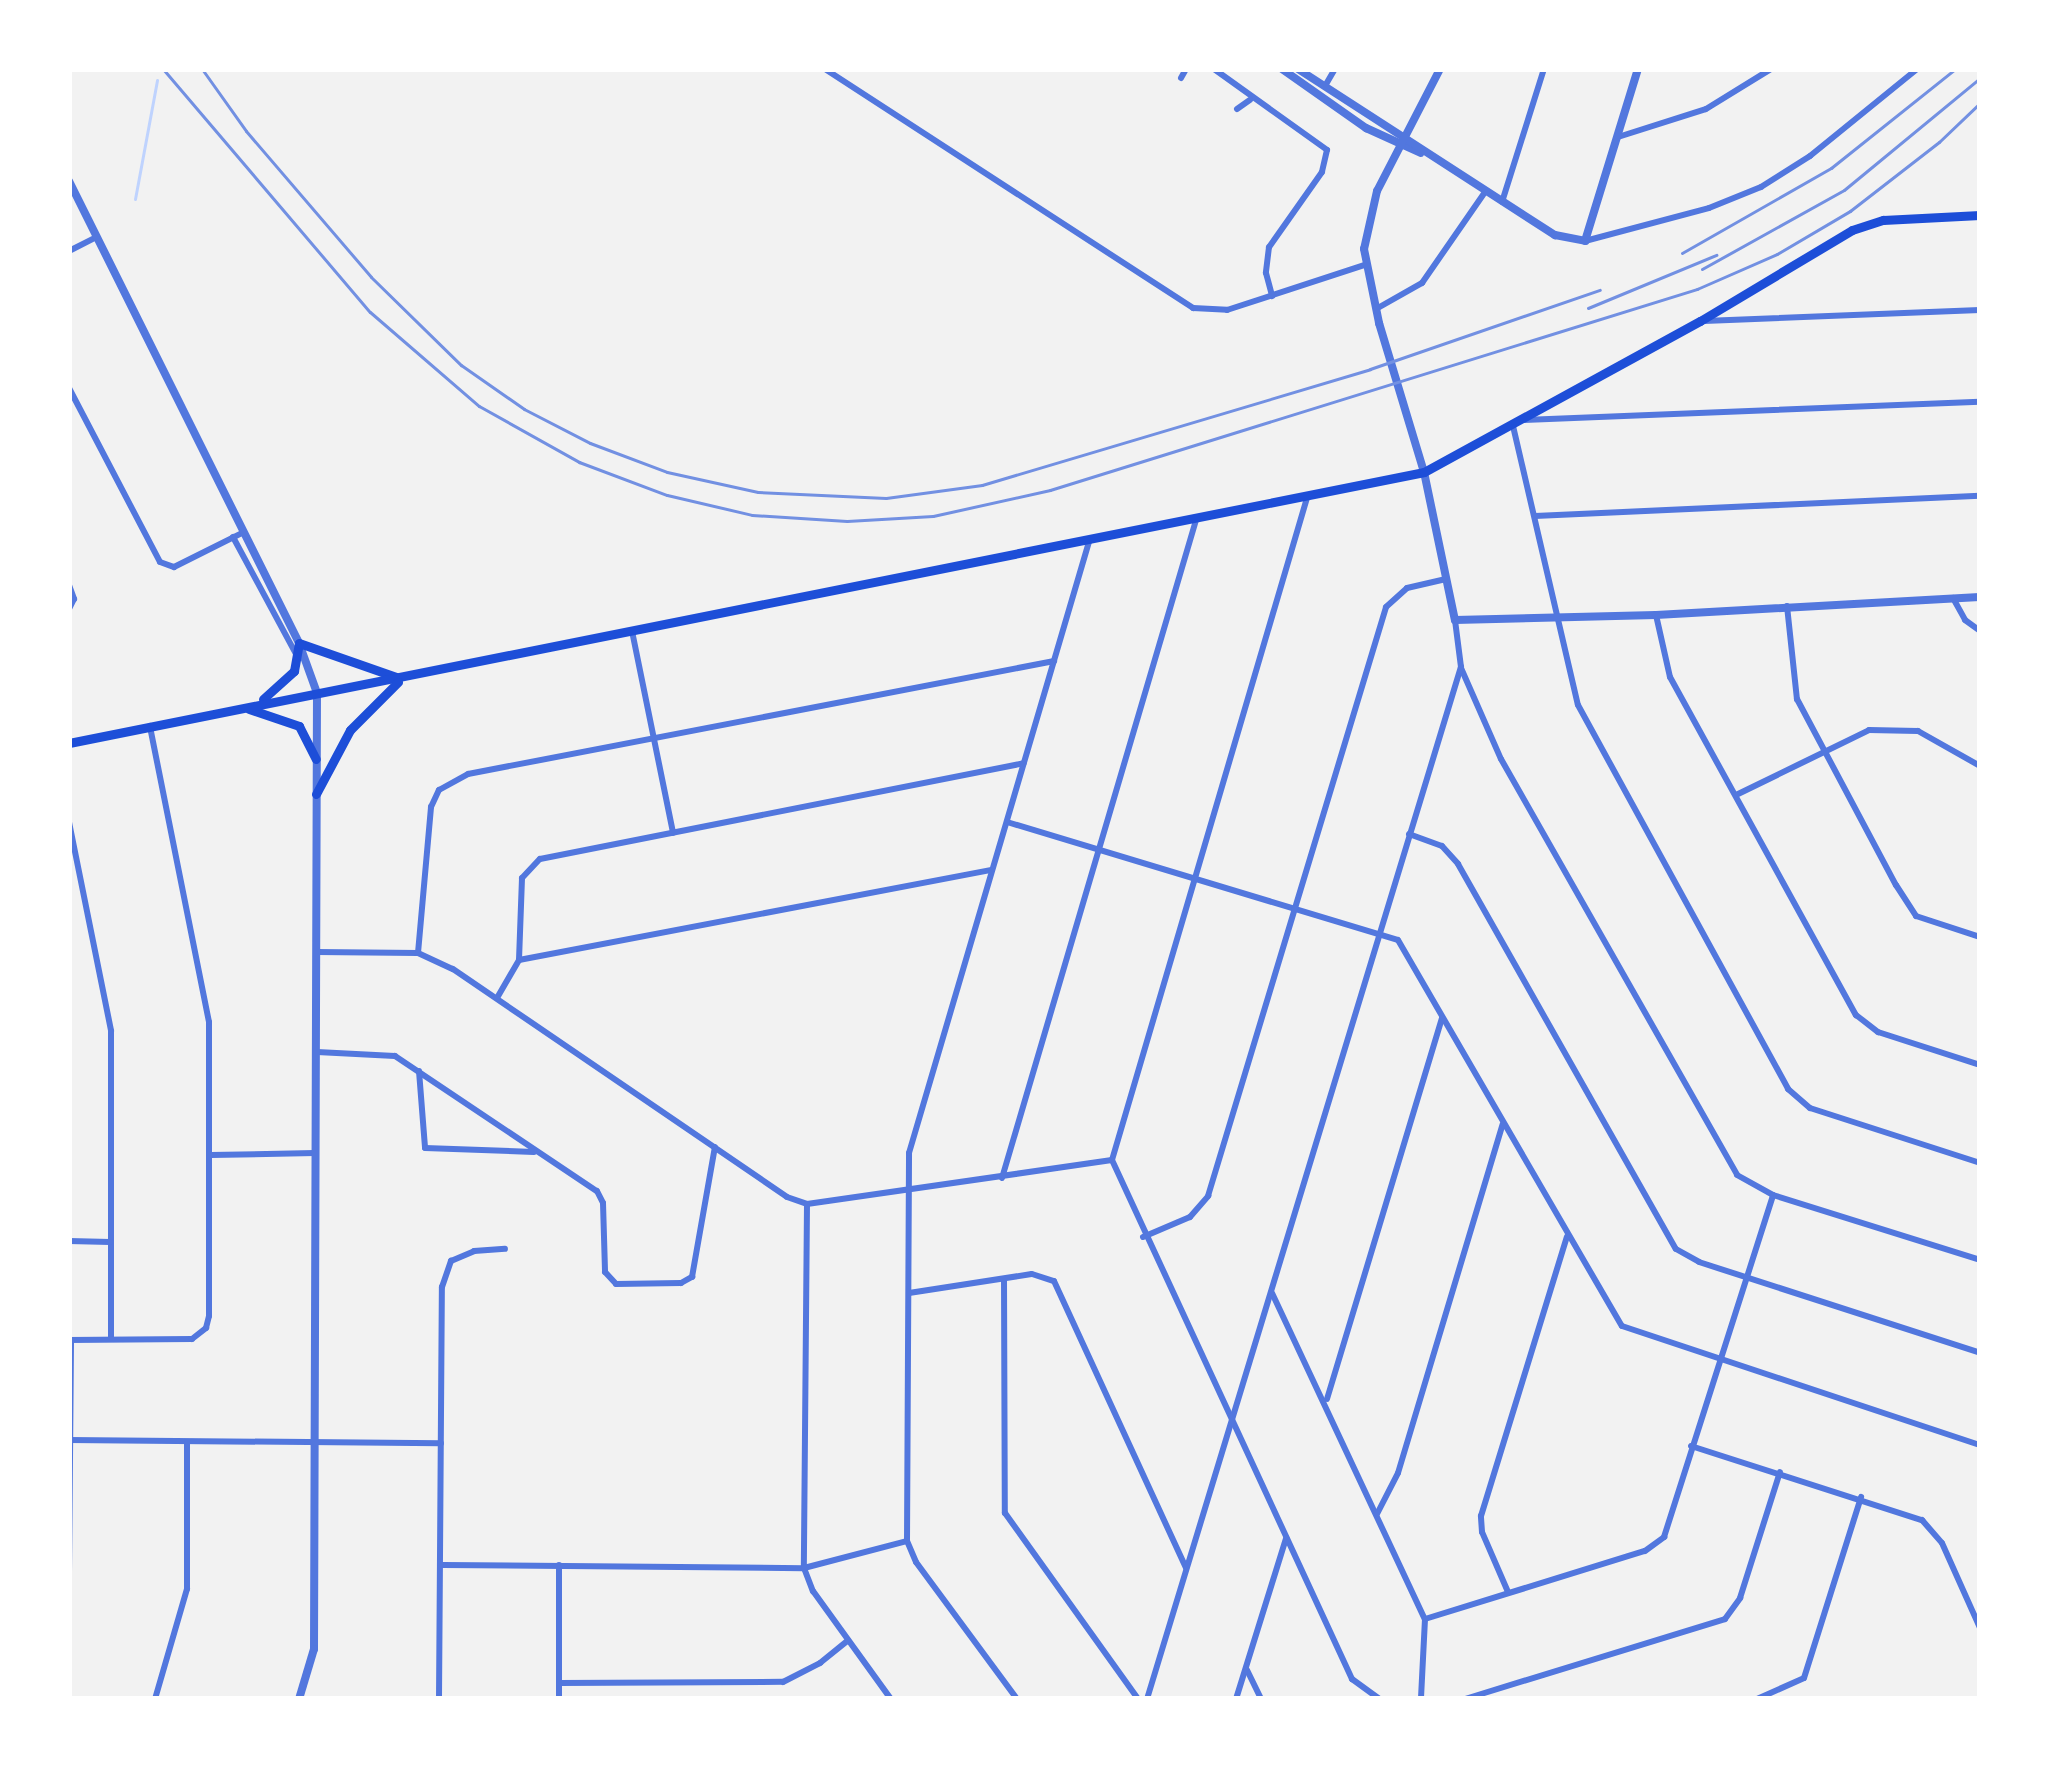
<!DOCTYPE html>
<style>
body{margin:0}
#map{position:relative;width:2049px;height:1768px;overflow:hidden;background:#f2f2f2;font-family:"Archivo Narrow",sans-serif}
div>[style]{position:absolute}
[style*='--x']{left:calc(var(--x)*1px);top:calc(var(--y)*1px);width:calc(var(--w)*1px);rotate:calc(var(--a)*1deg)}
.stream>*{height:3px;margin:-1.5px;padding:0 1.5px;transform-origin:1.5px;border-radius:1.5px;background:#bfd3fe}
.minor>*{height:6px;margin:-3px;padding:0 3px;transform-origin:3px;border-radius:3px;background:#5277de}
.tertiary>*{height:8px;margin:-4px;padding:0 4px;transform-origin:4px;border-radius:4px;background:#5277de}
.secondary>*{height:9px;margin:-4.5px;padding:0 4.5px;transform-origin:4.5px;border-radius:4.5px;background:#1d4ed8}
.rail>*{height:3px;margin:-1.5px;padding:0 1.5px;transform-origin:1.5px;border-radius:1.5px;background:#7290e2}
span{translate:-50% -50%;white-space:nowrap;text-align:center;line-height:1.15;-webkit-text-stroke:9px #fff;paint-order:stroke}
.frame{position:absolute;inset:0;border:72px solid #fff;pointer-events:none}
</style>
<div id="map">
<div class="stream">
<i style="--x:135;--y:199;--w:121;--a:-79.5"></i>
</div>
<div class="minor">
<i style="--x:825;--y:69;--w:439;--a:33"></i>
<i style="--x:1193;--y:308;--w:34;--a:3"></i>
<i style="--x:1227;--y:310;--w:145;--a:-18.1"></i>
<i style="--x:1214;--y:69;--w:139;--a:35.6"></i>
<i style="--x:1327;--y:150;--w:23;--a:103"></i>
<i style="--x:1322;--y:172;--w:92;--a:125.2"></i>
<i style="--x:1269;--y:247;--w:26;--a:97"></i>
<i style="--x:1266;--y:273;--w:24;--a:75"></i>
<i style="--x:1181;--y:78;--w:10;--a:-61"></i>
<i style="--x:1325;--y:86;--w:20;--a:-60"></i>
<i style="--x:1237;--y:109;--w:16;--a:-35"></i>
<i style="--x:1618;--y:137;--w:92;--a:-17.7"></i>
<i style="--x:1706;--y:109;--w:76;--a:-31.6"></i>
<i style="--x:1502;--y:202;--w:139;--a:-72.5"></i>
<i style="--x:1585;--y:241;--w:128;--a:-14.9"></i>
<i style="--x:1709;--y:208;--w:56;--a:-22"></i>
<i style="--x:1761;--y:187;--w:58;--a:-32.3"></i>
<i style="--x:1810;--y:156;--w:138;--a:-39.1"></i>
<i style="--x:69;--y:251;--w:29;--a:-27"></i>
<i style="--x:1376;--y:309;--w:53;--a:-29.5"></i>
<i style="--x:1422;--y:283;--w:111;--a:-55.3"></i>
<i style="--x:1704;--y:321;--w:276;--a:-2.3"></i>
<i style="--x:69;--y:388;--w:196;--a:62.4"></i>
<i style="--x:160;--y:562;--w:15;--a:20"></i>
<i style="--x:174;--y:567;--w:78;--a:-26.6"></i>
<i style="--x:1524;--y:420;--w:456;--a:-2.3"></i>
<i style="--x:1513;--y:426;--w:286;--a:76.9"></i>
<i style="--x:1578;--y:705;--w:438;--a:61.3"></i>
<i style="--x:1788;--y:1089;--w:29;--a:41"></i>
<i style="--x:1810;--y:1108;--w:179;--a:17.9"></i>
<i style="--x:1535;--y:516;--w:445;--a:-2.6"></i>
<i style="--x:233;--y:537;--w:135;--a:61.7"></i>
<i style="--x:69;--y:585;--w:15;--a:70"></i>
<i style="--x:74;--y:599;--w:11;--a:117"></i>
<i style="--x:1953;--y:598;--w:25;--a:61"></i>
<i style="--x:1965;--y:620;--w:19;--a:36"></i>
<i style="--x:1787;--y:606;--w:94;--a:83.9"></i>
<i style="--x:1797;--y:699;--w:211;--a:62"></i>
<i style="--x:1896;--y:885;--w:37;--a:57"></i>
<i style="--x:1916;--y:916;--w:67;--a:18.2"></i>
<i style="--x:1656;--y:615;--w:64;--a:77.3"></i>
<i style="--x:1670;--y:677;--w:386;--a:61.2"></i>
<i style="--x:1856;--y:1015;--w:28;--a:38"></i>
<i style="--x:1878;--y:1032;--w:107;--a:17.9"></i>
<i style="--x:632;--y:631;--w:206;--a:78.5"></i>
<i style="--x:1461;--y:668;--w:99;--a:66.3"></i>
<i style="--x:1501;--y:759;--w:478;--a:60.4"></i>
<i style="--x:1737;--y:1175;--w:41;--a:29.1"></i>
<i style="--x:1773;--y:1195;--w:217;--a:17.4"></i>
<i style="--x:1736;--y:795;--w:148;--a:-26"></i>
<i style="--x:1869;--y:730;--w:49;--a:1.2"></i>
<i style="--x:1918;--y:731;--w:71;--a:29.4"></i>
<i style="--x:69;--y:822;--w:213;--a:78.6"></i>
<i style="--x:111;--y:1031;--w:308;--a:90"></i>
<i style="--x:1007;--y:822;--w:408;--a:16.8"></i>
<i style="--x:1398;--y:940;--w:446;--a:59.9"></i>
<i style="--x:1622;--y:1326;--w:377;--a:18.4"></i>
<i style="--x:1409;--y:834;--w:35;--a:20"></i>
<i style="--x:1442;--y:846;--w:24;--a:48"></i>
<i style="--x:1458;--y:864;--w:442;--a:60.5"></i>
<i style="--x:1676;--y:1249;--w:26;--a:29"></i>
<i style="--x:1699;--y:1262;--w:295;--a:17.9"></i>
<i style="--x:317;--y:952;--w:101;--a:0.6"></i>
<i style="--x:418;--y:953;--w:38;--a:25"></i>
<i style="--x:453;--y:969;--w:404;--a:34.3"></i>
<i style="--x:787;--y:1197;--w:21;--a:19"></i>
<i style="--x:807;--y:1204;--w:308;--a:-8.2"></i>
<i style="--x:418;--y:953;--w:147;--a:-84.9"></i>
<i style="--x:431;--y:807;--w:19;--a:-65"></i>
<i style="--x:439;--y:790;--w:33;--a:-29"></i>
<i style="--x:468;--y:774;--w:597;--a:-10.91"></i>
<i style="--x:519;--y:960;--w:481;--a:-10.8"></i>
<i style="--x:497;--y:998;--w:44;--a:-59.9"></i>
<i style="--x:519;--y:960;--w:82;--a:-87.9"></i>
<i style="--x:522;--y:878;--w:26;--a:-47"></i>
<i style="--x:540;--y:859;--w:493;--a:-11.2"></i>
<i style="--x:317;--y:1052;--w:78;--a:2.9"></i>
<i style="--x:395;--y:1056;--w:243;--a:33.8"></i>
<i style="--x:597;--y:1191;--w:13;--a:63"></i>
<i style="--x:603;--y:1203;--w:69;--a:88.3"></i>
<i style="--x:605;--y:1272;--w:16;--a:47"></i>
<i style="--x:616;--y:1284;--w:65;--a:-0.9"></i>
<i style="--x:681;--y:1283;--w:13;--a:-29"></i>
<i style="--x:692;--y:1277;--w:132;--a:-80"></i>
<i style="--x:419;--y:1071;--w:77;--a:85.5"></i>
<i style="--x:425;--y:1148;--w:109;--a:2.1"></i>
<i style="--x:211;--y:1155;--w:104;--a:-1.1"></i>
<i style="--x:1112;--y:1160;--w:690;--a:-73.59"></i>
<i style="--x:1112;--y:1160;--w:572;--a:65.18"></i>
<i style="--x:1352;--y:1679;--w:34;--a:36"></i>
<i style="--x:1002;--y:1178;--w:686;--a:-73.57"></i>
<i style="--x:807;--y:1204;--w:364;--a:90.5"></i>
<i style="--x:804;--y:1568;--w:25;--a:69"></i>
<i style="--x:813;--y:1591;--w:133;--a:54.2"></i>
<i style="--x:1143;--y:1237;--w:51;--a:-23.1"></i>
<i style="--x:1190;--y:1217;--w:28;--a:-49"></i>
<i style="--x:1208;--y:1196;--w:615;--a:-73.18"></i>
<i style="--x:1386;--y:607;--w:28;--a:-42"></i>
<i style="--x:1407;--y:588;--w:40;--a:-13"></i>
<i style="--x:69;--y:1241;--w:41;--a:1.4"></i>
<i style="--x:1004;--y:1279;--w:234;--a:89.8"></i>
<i style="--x:1005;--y:1513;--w:229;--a:54.4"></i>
<i style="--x:909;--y:1293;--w:124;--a:-8.8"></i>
<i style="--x:1032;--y:1274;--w:23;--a:18"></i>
<i style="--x:1054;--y:1281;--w:316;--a:65.3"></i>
<i style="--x:1272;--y:1293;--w:360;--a:64.9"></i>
<i style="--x:1425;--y:1619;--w:80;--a:92.9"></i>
<i style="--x:69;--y:1340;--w:123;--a:-0.5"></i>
<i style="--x:192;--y:1339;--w:18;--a:-38"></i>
<i style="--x:206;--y:1328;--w:12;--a:-76"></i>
<i style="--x:209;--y:1316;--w:294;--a:-90"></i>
<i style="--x:209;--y:1022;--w:302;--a:-101.3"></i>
<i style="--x:1327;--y:1399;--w:398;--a:-73.2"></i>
<i style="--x:69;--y:1440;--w:372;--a:0.5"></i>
<i style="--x:1691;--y:1446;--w:243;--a:17.8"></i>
<i style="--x:1922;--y:1520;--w:30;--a:49"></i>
<i style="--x:1942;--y:1543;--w:93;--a:65.9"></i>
<i style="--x:1377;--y:1514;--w:46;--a:-62.9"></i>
<i style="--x:1398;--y:1473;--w:364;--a:-73.3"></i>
<i style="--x:443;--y:1565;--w:361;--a:0.5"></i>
<i style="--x:804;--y:1568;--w:106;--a:-14.7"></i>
<i style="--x:69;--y:1572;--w:232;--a:-89.5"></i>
<i style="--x:1508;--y:1592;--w:65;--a:-113.4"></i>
<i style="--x:1482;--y:1532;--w:16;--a:-94"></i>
<i style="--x:1481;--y:1516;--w:292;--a:-72.9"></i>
<i style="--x:1425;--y:1619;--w:230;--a:-17.2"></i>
<i style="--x:1645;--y:1551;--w:24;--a:-36"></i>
<i style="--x:1664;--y:1537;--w:359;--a:-72.3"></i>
<i style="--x:1247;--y:1670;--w:32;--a:64"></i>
<i style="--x:559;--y:1683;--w:224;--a:-0.3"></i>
<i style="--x:783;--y:1682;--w:42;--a:-27.2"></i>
<i style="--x:820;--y:1663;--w:36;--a:-39"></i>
<i style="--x:155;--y:1699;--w:115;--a:-73.8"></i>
<i style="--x:187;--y:1589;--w:147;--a:-90"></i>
<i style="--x:439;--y:1699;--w:412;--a:-89.6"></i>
<i style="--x:442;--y:1287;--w:28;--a:-71"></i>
<i style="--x:451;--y:1261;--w:25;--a:-23"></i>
<i style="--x:474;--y:1251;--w:31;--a:-4"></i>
<i style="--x:559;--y:1699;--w:134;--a:-90"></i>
<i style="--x:1017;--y:1699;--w:170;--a:-126.4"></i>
<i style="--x:916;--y:1562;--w:23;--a:-113"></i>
<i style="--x:907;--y:1541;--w:388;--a:-89.7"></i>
<i style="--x:909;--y:1153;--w:637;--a:-73.59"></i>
<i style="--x:1147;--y:1699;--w:1079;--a:-73.08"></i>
<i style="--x:1461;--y:667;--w:47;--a:-97.3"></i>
<i style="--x:1236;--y:1699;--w:169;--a:-72.7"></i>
<i style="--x:1465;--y:1699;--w:272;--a:-17.1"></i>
<i style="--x:1725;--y:1619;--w:26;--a:-54"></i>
<i style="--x:1740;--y:1598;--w:132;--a:-72.4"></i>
<i style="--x:1757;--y:1699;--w:51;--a:-24.1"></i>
<i style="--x:1804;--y:1678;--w:190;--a:-72.5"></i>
</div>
<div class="tertiary">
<i style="--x:1282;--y:69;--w:103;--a:35.1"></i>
<i style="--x:1366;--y:128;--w:60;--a:24.4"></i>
<i style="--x:1298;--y:69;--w:306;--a:32.9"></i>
<i style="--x:1555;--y:235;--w:31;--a:11"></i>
<i style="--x:1585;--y:241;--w:180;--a:-72.9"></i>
<i style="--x:1440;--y:69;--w:137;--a:117.3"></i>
<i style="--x:1377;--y:191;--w:59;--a:102.6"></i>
<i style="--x:1364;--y:249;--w:76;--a:78.5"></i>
<i style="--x:1379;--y:323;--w:156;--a:73.2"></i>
<i style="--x:1424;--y:472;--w:151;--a:78.2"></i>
<i style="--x:1455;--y:620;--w:201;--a:-1.4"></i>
<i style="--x:1656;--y:615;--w:324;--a:-3.2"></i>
<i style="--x:69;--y:181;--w:516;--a:63.53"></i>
<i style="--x:299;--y:643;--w:53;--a:70.2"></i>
<i style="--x:317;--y:693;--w:956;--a:90.18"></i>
<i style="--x:314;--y:1649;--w:52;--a:106.7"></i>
</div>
<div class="secondary">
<i style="--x:263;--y:699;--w:42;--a:-42.1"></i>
<i style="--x:294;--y:671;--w:28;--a:-80"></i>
<i style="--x:299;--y:643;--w:103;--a:19.3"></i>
<i style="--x:249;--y:709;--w:53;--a:18.8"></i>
<i style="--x:299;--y:726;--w:37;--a:63"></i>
<i style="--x:69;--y:743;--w:1382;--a:-11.31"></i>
<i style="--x:1424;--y:472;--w:315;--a:-28.7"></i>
<i style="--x:1700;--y:321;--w:177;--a:-30.9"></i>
<i style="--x:1852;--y:230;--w:33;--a:-18"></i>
<i style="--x:1883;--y:220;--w:97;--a:-3"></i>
<i style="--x:316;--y:794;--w:72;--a:-62"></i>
<i style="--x:350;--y:730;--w:68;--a:-45"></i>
</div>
<div class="rail">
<i style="--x:163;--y:69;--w:319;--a:49.6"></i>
<i style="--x:370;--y:312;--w:144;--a:40.8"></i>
<i style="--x:479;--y:406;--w:115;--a:29.2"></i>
<i style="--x:579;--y:462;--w:94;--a:20.6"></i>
<i style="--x:667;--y:495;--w:87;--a:13.2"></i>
<i style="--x:752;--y:515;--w:95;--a:3.6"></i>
<i style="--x:847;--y:521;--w:86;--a:-3.3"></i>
<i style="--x:933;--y:516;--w:120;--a:-12.5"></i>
<i style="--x:1050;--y:490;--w:678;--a:-17.26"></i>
<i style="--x:1697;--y:289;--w:87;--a:-23.6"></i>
<i style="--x:1777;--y:254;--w:85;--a:-30.5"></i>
<i style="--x:1850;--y:211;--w:113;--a:-37.8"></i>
<i style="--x:1939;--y:142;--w:57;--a:-43.6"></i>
<i style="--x:202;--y:69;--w:76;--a:54.6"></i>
<i style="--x:246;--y:131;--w:192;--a:49.4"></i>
<i style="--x:371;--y:277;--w:126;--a:44.4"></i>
<i style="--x:461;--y:365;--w:77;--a:34.9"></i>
<i style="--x:524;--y:409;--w:74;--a:27.3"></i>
<i style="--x:590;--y:443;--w:82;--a:20.6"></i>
<i style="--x:667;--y:472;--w:93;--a:12.4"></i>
<i style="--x:758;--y:492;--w:128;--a:2.7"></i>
<i style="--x:886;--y:498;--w:97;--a:-7.7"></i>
<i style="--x:982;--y:485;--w:405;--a:-16.6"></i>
<i style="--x:1370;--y:369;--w:243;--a:-19"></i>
<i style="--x:1682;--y:253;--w:172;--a:-29.7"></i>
<i style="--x:1831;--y:168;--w:159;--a:-38.6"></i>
<i style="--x:1702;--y:269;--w:162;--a:-29.1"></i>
<i style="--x:1844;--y:190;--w:176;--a:-39.5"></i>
<i style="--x:1588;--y:308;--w:139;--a:-22.5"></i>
</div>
<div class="frame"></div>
</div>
